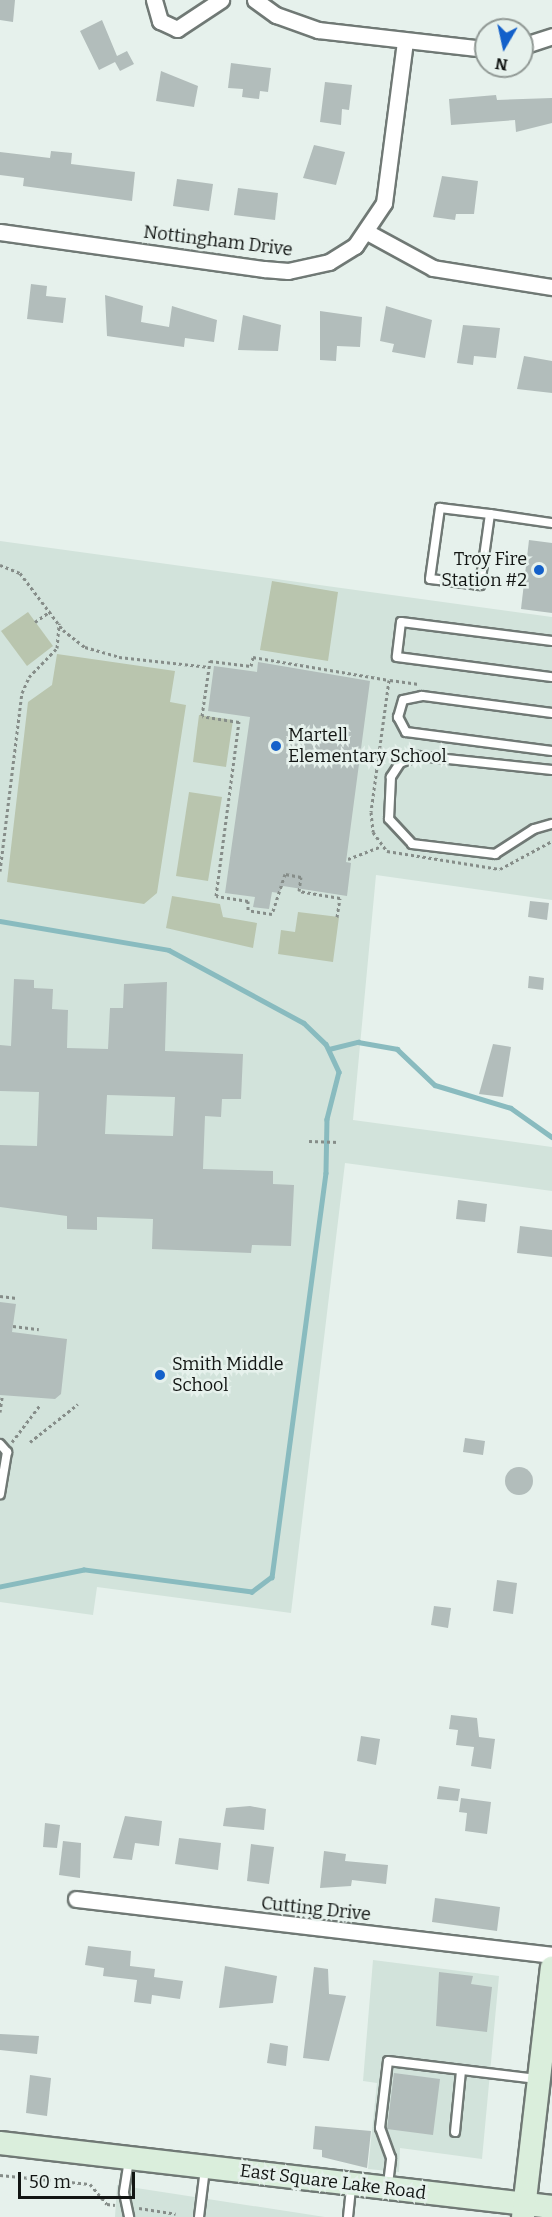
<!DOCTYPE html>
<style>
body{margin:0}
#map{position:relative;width:552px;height:2217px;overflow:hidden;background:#e6f1ec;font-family:Bitter,serif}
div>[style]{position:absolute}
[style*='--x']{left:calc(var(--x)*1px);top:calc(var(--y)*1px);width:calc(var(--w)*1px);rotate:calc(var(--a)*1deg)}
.built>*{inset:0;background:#d2e3db}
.green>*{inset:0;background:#b9c5ae}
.stream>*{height:4.5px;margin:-2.25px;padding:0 2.25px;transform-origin:2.25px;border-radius:2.25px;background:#89bbbf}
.building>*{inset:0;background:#b2bdbb}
.round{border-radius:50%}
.path>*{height:3px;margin-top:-1.5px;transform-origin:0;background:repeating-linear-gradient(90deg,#868d89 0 3px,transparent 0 6px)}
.roads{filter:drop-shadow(2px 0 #707975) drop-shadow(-2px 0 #707975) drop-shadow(0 2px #707975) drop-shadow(0 -2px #707975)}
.lane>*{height:8px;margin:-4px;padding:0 4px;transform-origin:4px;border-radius:4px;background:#fff}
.street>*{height:15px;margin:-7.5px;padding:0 7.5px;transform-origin:7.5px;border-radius:7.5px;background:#fff}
.secondary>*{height:22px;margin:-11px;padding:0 11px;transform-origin:11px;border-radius:11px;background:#daeedc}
.dots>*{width:16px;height:16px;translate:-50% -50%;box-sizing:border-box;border:3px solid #e6f1ec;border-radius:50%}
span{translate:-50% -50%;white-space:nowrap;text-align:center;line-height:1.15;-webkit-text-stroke:5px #e6f1ec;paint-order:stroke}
.street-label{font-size:18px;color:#121513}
.poi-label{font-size:18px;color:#121513}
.right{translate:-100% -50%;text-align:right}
.left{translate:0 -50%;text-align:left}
.north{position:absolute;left:474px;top:18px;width:60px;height:60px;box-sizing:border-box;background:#e6f1ec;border:2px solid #919995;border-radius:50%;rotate:189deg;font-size:16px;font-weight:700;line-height:24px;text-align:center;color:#121513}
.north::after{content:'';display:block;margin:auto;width:21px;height:27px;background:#1360ca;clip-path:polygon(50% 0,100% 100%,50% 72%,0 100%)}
.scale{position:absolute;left:18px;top:2172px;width:117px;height:27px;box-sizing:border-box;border:3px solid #121513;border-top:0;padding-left:8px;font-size:18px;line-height:21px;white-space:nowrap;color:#121513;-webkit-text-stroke:4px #e6f1ec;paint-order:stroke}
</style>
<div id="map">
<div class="built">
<i style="clip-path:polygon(0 541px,552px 617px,552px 900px,376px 875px,353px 1120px,552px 1147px,552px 1191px,345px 1163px,291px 1613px,97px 1587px,93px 1615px,0 1602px)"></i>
<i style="clip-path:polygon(373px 1960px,499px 1976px,482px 2159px,400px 2148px,399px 2172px,368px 2169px,377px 2083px,363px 2081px)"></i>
<i style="clip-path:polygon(117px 2185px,325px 2217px,115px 2217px)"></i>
</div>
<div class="green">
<i style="clip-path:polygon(272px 581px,338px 592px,328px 661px,260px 650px)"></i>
<i style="clip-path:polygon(28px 612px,53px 646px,27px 666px,1px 631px)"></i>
<i style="clip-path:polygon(57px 654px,175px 671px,170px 702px,186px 705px,157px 893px,144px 904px,7px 882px,28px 702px,52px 685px)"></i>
<i style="clip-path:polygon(199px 715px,233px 720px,226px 767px,193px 762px)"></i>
<i style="clip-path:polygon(189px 792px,222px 797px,208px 881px,176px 876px)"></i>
<i style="clip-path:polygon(172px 896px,220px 904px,223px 917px,257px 923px,253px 948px,166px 928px)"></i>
<i style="clip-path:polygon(298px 912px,339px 917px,333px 962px,278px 954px,281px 930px,295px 932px)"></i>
</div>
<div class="stream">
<i style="--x:0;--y:921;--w:171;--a:9.7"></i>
<i style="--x:169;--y:950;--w:153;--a:28.4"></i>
<i style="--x:304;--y:1023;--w:30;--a:44"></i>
<i style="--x:326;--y:1044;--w:31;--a:65"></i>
<i style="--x:339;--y:1072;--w:49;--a:104.3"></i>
<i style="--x:327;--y:1119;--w:54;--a:91.1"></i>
<i style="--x:326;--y:1173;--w:408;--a:97.6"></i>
<i style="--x:272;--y:1577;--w:25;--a:143"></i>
<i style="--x:252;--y:1592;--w:169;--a:-172.5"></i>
<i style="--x:84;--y:1570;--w:86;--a:168.6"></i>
<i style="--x:329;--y:1049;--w:30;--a:-14"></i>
<i style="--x:358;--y:1042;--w:40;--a:10"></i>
<i style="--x:397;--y:1049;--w:52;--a:43.5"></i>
<i style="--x:435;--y:1085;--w:79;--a:16.8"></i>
<i style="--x:511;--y:1108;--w:50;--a:35.3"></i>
</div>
<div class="building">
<i style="clip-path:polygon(0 0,15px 0,13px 22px,0 20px)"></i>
<i style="clip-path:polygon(102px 20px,117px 56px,127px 51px,134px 64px,120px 71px,115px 62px,99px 70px,80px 31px)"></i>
<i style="clip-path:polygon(231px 63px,271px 68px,268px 92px,260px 91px,259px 99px,242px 97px,243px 89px,228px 88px)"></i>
<i style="clip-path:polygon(161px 71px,198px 86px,194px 107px,156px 101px)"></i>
<i style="clip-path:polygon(325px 82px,352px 85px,349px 110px,342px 109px,341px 125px,320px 122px)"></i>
<i style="clip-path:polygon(496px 95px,497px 100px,552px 98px,552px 123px,516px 132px,515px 120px,451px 125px,449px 99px)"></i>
<i style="clip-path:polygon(314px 145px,345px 152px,336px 185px,303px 178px)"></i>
<i style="clip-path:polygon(51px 151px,72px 153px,71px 164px,135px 172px,132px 201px,23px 186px,24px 178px,0 175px,0 152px,50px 158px)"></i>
<i style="clip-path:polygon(442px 176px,478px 181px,474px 214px,456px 214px,455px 220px,433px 217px)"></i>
<i style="clip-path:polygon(177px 179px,213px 184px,209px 211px,173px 206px)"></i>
<i style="clip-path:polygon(238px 188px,278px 193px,275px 220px,234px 215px)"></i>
<i style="clip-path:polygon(31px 284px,47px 286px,46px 296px,66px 298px,63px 323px,27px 319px)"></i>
<i style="clip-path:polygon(105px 295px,143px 306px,141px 322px,169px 327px,172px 306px,217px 320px,214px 342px,185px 338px,184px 347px,107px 336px)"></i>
<i style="clip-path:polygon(386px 306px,432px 320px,425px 358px,392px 352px,394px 344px,380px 341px)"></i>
<i style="clip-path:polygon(320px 311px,362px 317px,360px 347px,337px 346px,336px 361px,320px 360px)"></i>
<i style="clip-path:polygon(243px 315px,281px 325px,278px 351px,238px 350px)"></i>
<i style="clip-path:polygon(463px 325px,500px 328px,496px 358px,474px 356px,473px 365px,457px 363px)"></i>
<i style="clip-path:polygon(524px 356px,552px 361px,552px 393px,517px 389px)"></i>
<i style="clip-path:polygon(529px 540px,552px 543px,552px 613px,521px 609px)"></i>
<i style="clip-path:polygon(258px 662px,370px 681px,346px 862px,351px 863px,347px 896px,283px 886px,279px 893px,272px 892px,269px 909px,253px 907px,255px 897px,225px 893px,250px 717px,208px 711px,214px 666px,257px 672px)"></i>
<i style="clip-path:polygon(530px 901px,549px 903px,547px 920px,528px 917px)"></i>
<i style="clip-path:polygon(529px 976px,544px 978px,543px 990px,528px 988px)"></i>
<i style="clip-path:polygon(evenodd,14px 979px,34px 980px,34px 988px,53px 989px,52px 1009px,68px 1010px,67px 1048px,108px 1049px,110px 1008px,123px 1008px,124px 984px,167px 982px,165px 1051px,243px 1054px,241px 1099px,222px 1099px,221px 1117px,205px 1116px,203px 1169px,273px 1171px,273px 1184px,294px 1185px,291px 1246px,252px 1245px,251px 1253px,152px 1249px,153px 1219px,97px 1217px,97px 1230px,67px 1229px,67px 1216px,0 1207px,0 1145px,37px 1146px,39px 1092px,0 1091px,0 1045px,11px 1046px,14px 979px,107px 1095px,175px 1097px,173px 1136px,105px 1134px,107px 1095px)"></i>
<i style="clip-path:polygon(493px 1044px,511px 1047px,503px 1097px,479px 1094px)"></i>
<i style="clip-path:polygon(458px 1200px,487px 1204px,485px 1222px,456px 1219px)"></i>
<i style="clip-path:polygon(520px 1226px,552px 1230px,552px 1257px,517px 1253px)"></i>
<i style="clip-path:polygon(0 1302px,16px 1304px,12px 1332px,67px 1339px,61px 1394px,55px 1399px,0 1395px)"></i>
<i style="clip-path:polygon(465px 1438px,485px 1441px,483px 1455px,463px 1452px)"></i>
<i class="round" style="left:505px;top:1467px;width:28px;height:28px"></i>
<i style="clip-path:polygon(497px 1580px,517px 1583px,513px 1614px,493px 1611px)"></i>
<i style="clip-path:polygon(434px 1606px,451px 1608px,448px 1628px,431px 1625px)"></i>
<i style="clip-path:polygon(451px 1715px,477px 1718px,479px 1737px,495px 1739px,491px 1769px,471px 1766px,474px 1747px,456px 1745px,458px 1730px,449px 1729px)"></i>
<i style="clip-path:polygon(361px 1736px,380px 1739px,376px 1765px,357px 1761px)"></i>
<i style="clip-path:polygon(439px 1786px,460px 1789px,458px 1801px,437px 1799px)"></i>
<i style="clip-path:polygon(461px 1798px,491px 1802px,487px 1834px,465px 1831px,467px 1813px,459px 1812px)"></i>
<i style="clip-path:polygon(250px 1806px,266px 1809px,264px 1830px,223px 1826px,226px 1808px)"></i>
<i style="clip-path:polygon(125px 1816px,162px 1821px,159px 1846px,135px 1843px,132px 1860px,113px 1858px)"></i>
<i style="clip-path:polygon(45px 1823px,60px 1825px,57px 1848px,43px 1847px)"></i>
<i style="clip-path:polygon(179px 1838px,221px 1843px,218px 1870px,175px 1864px)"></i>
<i style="clip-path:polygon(63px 1841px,81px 1843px,80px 1878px,59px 1875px)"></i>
<i style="clip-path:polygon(251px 1844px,274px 1847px,269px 1884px,247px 1881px)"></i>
<i style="clip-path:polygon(324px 1851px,346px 1854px,345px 1861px,388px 1865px,386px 1884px,352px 1880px,351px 1886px,320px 1888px)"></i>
<i style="clip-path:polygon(435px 1898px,500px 1907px,497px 1931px,432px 1922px)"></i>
<i style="clip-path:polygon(88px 1946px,131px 1951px,130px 1966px,155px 1969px,154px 1977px,183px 1981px,180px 1999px,152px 1995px,151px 2004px,134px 2002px,137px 1980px,103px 1976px,104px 1968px,85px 1965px)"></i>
<i style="clip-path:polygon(225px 1966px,277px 1976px,273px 2003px,219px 2008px)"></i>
<i style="clip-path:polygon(314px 1967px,328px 1969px,329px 1994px,346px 1996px,329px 2061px,303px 2058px)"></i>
<i style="clip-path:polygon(439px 1972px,473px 1976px,471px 1984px,492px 1987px,487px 2032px,436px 2026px)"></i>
<i style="clip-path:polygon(0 2034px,39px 2036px,37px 2054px,0 2050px)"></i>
<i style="clip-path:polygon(270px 2043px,288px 2046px,286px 2066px,267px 2063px)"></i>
<i style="clip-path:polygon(394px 2073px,440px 2079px,433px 2135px,387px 2129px)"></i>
<i style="clip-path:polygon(30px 2075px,51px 2078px,47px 2116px,26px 2113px)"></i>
<i style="clip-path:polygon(315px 2126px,371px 2131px,367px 2168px,322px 2157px,322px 2150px,313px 2149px)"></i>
</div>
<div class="path">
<i style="--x:0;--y:565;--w:22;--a:22"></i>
<i style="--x:20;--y:573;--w:71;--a:53"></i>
<i style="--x:63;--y:630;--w:28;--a:38"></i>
<i style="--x:85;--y:647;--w:35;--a:16"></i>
<i style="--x:119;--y:657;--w:91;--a:6.3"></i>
<i style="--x:35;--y:622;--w:19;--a:-35"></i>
<i style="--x:390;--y:680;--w:29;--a:8"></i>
<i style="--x:348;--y:859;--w:36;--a:-21"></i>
<i style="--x:0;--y:871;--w:179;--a:-83"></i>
<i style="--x:22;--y:693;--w:17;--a:-66"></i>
<i style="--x:29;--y:677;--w:40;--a:-46"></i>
<i style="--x:57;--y:648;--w:25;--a:-85"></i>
<i style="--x:337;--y:917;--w:19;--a:-81"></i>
<i style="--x:340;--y:898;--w:42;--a:-170.3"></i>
<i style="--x:299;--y:891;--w:14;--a:-82"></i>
<i style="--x:301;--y:877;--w:16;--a:-169"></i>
<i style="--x:285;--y:874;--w:42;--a:108"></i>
<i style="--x:272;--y:914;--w:24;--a:-171"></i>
<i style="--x:248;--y:910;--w:9;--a:-90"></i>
<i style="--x:248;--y:901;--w:32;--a:-171"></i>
<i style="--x:216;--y:896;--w:176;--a:-82.5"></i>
<i style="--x:239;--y:722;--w:37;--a:-171"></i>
<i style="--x:202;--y:716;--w:56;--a:-81.7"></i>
<i style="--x:210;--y:661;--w:41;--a:7"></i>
<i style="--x:251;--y:666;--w:9;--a:-77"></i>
<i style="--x:253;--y:657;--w:138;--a:9.6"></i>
<i style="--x:389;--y:680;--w:133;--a:97.8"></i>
<i style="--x:371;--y:812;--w:20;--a:84"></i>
<i style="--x:373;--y:832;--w:24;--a:54"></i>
<i style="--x:387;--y:851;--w:114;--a:9.1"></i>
<i style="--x:500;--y:869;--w:59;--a:-28.3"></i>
<i style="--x:309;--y:1141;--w:30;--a:2"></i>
<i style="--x:0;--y:1296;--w:17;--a:7"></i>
<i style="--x:13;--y:1326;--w:26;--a:7"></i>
<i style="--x:0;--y:1412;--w:15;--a:-82"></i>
<i style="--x:12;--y:1442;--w:46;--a:-52.9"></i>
<i style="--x:30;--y:1442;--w:61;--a:-38.4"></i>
<i style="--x:0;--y:2175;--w:90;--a:5.7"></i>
<i style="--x:90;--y:2184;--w:26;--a:50"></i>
<i style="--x:107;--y:2204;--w:8;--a:7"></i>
<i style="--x:139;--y:2208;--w:37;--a:9"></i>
</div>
<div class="roads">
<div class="lane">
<i style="--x:490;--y:514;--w:72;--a:98"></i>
<i style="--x:480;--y:585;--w:50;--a:-173.2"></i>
<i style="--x:430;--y:579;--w:72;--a:-82"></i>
<i style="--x:440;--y:508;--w:50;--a:6.8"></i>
<i style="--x:490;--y:514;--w:63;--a:8.3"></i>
<i style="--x:552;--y:641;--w:152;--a:-172.8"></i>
<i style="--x:401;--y:622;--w:35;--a:97"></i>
<i style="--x:397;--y:657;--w:156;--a:7.4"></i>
<i style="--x:552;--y:713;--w:131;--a:-172.5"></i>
<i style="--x:422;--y:696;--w:19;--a:168"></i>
<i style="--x:403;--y:700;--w:18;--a:106"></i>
<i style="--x:398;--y:717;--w:17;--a:62"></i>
<i style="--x:406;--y:732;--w:147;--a:7.4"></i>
<i style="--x:552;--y:770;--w:135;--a:-174"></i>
<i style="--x:418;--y:756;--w:19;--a:159"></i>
<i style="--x:400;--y:763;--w:17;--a:123"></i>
<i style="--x:391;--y:777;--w:42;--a:92.7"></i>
<i style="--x:389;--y:819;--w:34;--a:47"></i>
<i style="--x:412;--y:844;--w:84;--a:6.9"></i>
<i style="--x:495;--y:854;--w:46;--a:-32.7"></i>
<i style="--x:534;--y:829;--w:19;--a:-16"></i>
<i style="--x:0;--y:1444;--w:11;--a:49"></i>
<i style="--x:7;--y:1452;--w:43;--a:99.5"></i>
<i style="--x:455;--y:2132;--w:61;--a:-84.4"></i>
<i style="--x:129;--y:2160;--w:33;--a:99"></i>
<i style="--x:124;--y:2193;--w:25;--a:78"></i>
<i style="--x:388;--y:2184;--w:26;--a:-83"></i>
<i style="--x:391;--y:2158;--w:32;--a:-110"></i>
<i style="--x:380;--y:2128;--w:67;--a:-83.2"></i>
<i style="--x:388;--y:2061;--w:150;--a:6.9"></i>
<i style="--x:199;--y:2217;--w:48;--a:-82.9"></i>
<i style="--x:348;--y:2217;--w:31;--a:-84"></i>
</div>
<div class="street">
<i style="--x:154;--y:0;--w:22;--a:74"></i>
<i style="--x:160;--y:21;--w:19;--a:25"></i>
<i style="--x:177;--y:29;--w:53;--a:-33.4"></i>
<i style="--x:255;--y:0;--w:26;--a:36"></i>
<i style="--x:276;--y:15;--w:45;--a:19.7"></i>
<i style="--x:318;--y:30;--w:169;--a:6.5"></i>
<i style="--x:522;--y:46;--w:32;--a:-18"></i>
<i style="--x:0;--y:232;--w:267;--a:8"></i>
<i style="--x:264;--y:269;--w:24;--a:5"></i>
<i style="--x:288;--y:271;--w:42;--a:-12.4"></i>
<i style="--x:329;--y:262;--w:31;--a:-32"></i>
<i style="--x:355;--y:246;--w:52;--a:-56"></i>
<i style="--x:384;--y:203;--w:163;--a:-82.6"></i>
<i style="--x:367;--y:232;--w:75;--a:28.6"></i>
<i style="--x:433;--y:268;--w:121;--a:9.1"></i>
<i style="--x:76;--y:1899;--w:479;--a:6.7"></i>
</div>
<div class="secondary">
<i style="--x:0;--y:2143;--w:556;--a:6.61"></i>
<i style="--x:523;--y:2217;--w:251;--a:-83.4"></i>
</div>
</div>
<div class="dots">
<i style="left:539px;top:570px;background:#1360ca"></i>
<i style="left:276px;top:746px;background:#1360ca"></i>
<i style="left:160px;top:1375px;background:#1360ca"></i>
</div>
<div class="street-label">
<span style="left:218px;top:241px;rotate:7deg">Nottingham Drive</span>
<span style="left:316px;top:1909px;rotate:6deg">Cutting Drive</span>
<span style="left:333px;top:2182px;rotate:7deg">East Square Lake Road</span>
</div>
<div class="poi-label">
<span class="right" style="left:527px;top:570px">Troy Fire<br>Station #2</span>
<span class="left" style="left:288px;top:746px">Martell<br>Elementary School</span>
<span class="left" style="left:172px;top:1375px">Smith Middle<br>School</span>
</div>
<div class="north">N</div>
<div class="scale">50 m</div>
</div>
